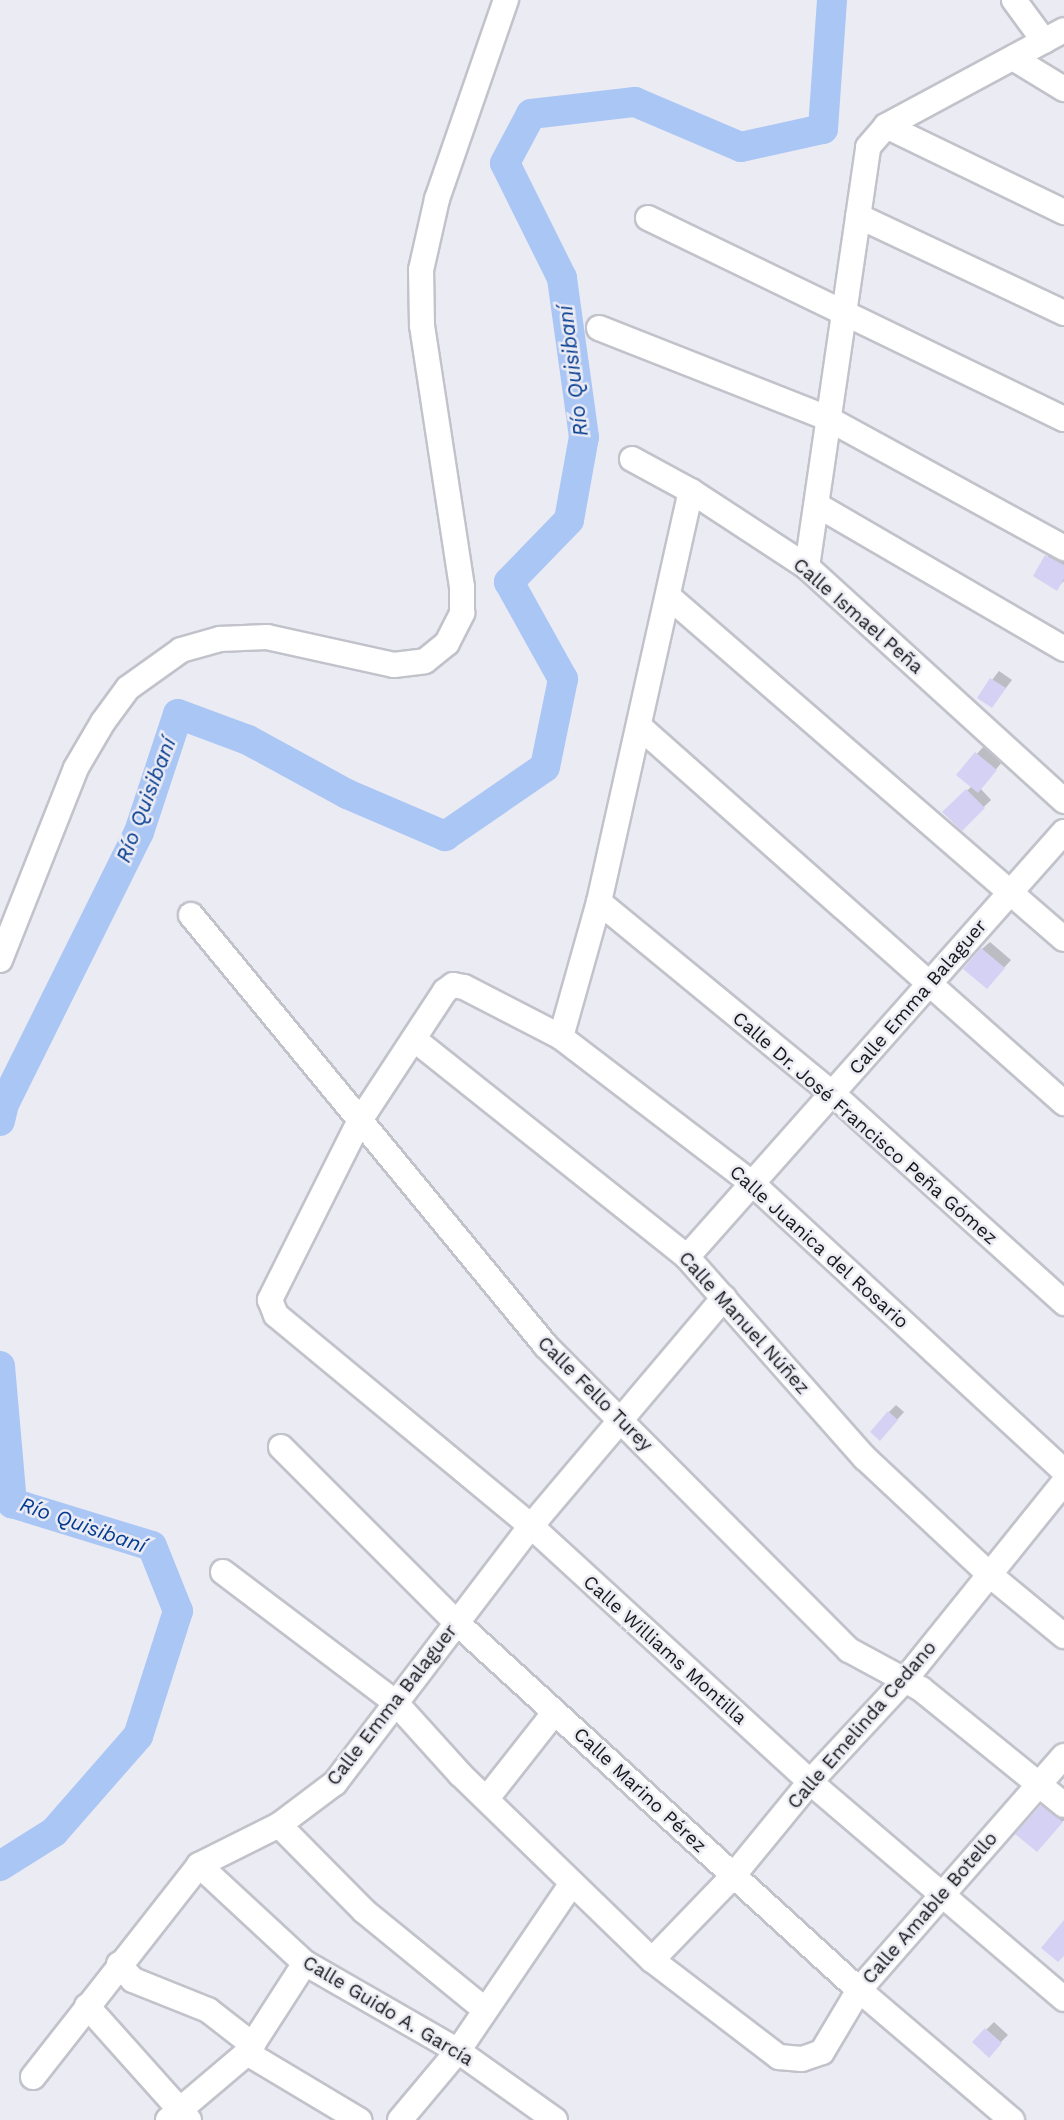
<!DOCTYPE html>
<meta charset="utf-8">
<style>
body{margin:0}
#map{position:relative;width:1064px;height:2120px;overflow:hidden;background:#ebebf4;font-family:"Work Sans",sans-serif}
div>[style]{position:absolute}
[style*='--x']{left:calc(var(--x)*1px);top:calc(var(--y)*1px);width:calc(var(--w)*1px);rotate:calc(var(--a)*1deg)}
.shadow>*{inset:0;background:#0003}
.river>*{height:30px;margin:-15px;padding:0 15px;transform-origin:15px;border-radius:15px;background:#aac6f4}
.building>*{inset:0;background:#d5d1f4}
.roads{filter:drop-shadow(2px 0 #c2c2cb) drop-shadow(-2px 0 #c2c2cb) drop-shadow(0 2px #c2c2cb) drop-shadow(0 -2px #c2c2cb)}
.minor>*{height:24px;margin:-12px;padding:0 12px;transform-origin:12px;border-radius:12px;background:#fff}
span{translate:-50% -50%;white-space:nowrap;text-align:center;line-height:1.15;-webkit-text-stroke:5px #ebebf4;paint-order:stroke}
.street-label{font-size:19px;color:#161619}
.water-label{font-size:21px;color:#033b90;font-style:italic}
</style>
<div id="map">
<div class="shadow">
<i style="clip-path:polygon(1054px 548px,1064px 554px,1064px 581px,1057px 588px,1035px 576px)"></i>
<i style="clip-path:polygon(999px 671px,1012px 680px,992px 706px,979px 697px)"></i>
<i style="clip-path:polygon(984px 746px,1003px 761px,980px 788px,991px 800px,962px 828px,945px 812px,972px 786px,958px 775px)"></i>
<i style="clip-path:polygon(990px 942px,1011px 960px,994px 979px,982px 949px)"></i>
<i style="clip-path:polygon(896px 1405px,904px 1412px,887px 1431px,889px 1412px)"></i>
<i style="clip-path:polygon(1054px 1795px,1064px 1802px,1064px 1820px,1037px 1850px,1042px 1806px)"></i>
<i style="clip-path:polygon(994px 2022px,1008px 2035px,988px 2055px,974px 2042px)"></i>
</div>
<div class="river">
<i style="--x:0;--y:1121;--w:17;--a:-77"></i>
<i style="--x:4;--y:1104;--w:304;--a:-63.6"></i>
<i style="--x:139;--y:832;--w:124;--a:-71.7"></i>
<i style="--x:178;--y:714;--w:75;--a:20.4"></i>
<i style="--x:248;--y:740;--w:113;--a:28.6"></i>
<i style="--x:347;--y:794;--w:107;--a:23.2"></i>
<i style="--x:445;--y:836;--w:121;--a:-34.6"></i>
<i style="--x:545;--y:767;--w:90;--a:-78.4"></i>
<i style="--x:563;--y:679;--w:111;--a:-119.1"></i>
<i style="--x:509;--y:582;--w:86;--a:-45.9"></i>
<i style="--x:569;--y:520;--w:84;--a:-79.8"></i>
<i style="--x:584;--y:437;--w:161;--a:-97.9"></i>
<i style="--x:562;--y:278;--w:128;--a:-116.4"></i>
<i style="--x:505;--y:163;--w:55;--a:-62"></i>
<i style="--x:531;--y:114;--w:105;--a:-6.6"></i>
<i style="--x:635;--y:102;--w:115;--a:23"></i>
<i style="--x:741;--y:147;--w:84;--a:-12.4"></i>
<i style="--x:823;--y:129;--w:129;--a:-86"></i>
<i style="--x:0;--y:1366;--w:138;--a:85"></i>
<i style="--x:12;--y:1503;--w:146;--a:17.1"></i>
<i style="--x:152;--y:1546;--w:70;--a:68.2"></i>
<i style="--x:178;--y:1611;--w:131;--a:107.7"></i>
<i style="--x:138;--y:1736;--w:128;--a:131.2"></i>
<i style="--x:54;--y:1832;--w:64;--a:147.8"></i>
</div>
<div class="building">
<i style="clip-path:polygon(1045px 555px,1064px 565px,1064px 579px,1057px 591px,1033px 576px)"></i>
<i style="clip-path:polygon(990px 678px,1006px 688px,992px 708px,977px 698px)"></i>
<i style="clip-path:polygon(975px 752px,997px 770px,978px 793px,956px 775px)"></i>
<i style="clip-path:polygon(966px 789px,985px 808px,962px 831px,942px 812px)"></i>
<i style="clip-path:polygon(981px 948px,1005px 968px,987px 989px,963px 969px)"></i>
<i style="clip-path:polygon(888px 1411px,898px 1420px,880px 1441px,870px 1432px)"></i>
<i style="clip-path:polygon(1041px 1805px,1063px 1822px,1037px 1852px,1015px 1834px)"></i>
<i style="clip-path:polygon(1064px 1920px,1064px 1956px,1058px 1962px,1041px 1948px)"></i>
<i style="clip-path:polygon(985px 2028px,1002px 2043px,989px 2058px,972px 2042px)"></i>
</div>
<div class="roads">
<div class="minor">
<i style="--x:1014;--y:0;--w:51;--a:53.8"></i>
<i style="--x:1013;--y:58;--w:60;--a:31.3"></i>
<i style="--x:886;--y:126;--w:198;--a:25.8"></i>
<i style="--x:858;--y:216;--w:228;--a:25.2"></i>
<i style="--x:648;--y:218;--w:462;--a:25.8"></i>
<i style="--x:599;--y:328;--w:243;--a:21.5"></i>
<i style="--x:825;--y:417;--w:273;--a:28.7"></i>
<i style="--x:632;--y:459;--w:67;--a:28.5"></i>
<i style="--x:691;--y:491;--w:139;--a:33.2"></i>
<i style="--x:807;--y:567;--w:348;--a:42.3"></i>
<i style="--x:817;--y:505;--w:286;--a:30.2"></i>
<i style="--x:807;--y:567;--w:424;--a:-81.7"></i>
<i style="--x:868;--y:147;--w:28;--a:-49"></i>
<i style="--x:886;--y:126;--w:202;--a:-28.3"></i>
<i style="--x:668;--y:596;--w:524;--a:40.9"></i>
<i style="--x:640;--y:727;--w:567;--a:41.57"></i>
<i style="--x:599;--y:902;--w:303;--a:39.4"></i>
<i style="--x:833;--y:1094;--w:312;--a:42.1"></i>
<i style="--x:191;--y:915;--w:558;--a:50.52"></i>
<i style="--x:546;--y:1346;--w:429;--a:45.1"></i>
<i style="--x:849;--y:1650;--w:82;--a:28.4"></i>
<i style="--x:921;--y:1689;--w:184;--a:39"></i>
<i style="--x:0;--y:960;--w:206;--a:-68.4"></i>
<i style="--x:76;--y:768;--w:53;--a:-59.6"></i>
<i style="--x:103;--y:722;--w:42;--a:-53.7"></i>
<i style="--x:128;--y:688;--w:65;--a:-35.6"></i>
<i style="--x:181;--y:650;--w:41;--a:-15.8"></i>
<i style="--x:220;--y:639;--w:47;--a:-2.4"></i>
<i style="--x:267;--y:637;--w:130;--a:12.4"></i>
<i style="--x:394;--y:665;--w:31;--a:-7"></i>
<i style="--x:425;--y:661;--w:28;--a:-39"></i>
<i style="--x:447;--y:643;--w:34;--a:-63"></i>
<i style="--x:462;--y:613;--w:26;--a:-90"></i>
<i style="--x:462;--y:587;--w:265;--a:-98.7"></i>
<i style="--x:422;--y:325;--w:55;--a:-91"></i>
<i style="--x:421;--y:270;--w:73;--a:-77.3"></i>
<i style="--x:437;--y:199;--w:211;--a:-70.9"></i>
<i style="--x:561;--y:1037;--w:140;--a:-74.3"></i>
<i style="--x:599;--y:902;--w:421;--a:-77.4"></i>
<i style="--x:414;--y:1039;--w:349;--a:38.6"></i>
<i style="--x:687;--y:1257;--w:268;--a:48.5"></i>
<i style="--x:865;--y:1458;--w:171;--a:43.1"></i>
<i style="--x:990;--y:1575;--w:96;--a:39.5"></i>
<i style="--x:687;--y:1257;--w:568;--a:-48.43"></i>
<i style="--x:281;--y:1447;--w:247;--a:45"></i>
<i style="--x:456;--y:1622;--w:546;--a:42.4"></i>
<i style="--x:859;--y:1990;--w:201;--a:40.4"></i>
<i style="--x:1064;--y:1471;--w:423;--a:-137.3"></i>
<i style="--x:753;--y:1184;--w:242;--a:-142.6"></i>
<i style="--x:561;--y:1037;--w:109;--a:-152.7"></i>
<i style="--x:464;--y:987;--w:11;--a:-170"></i>
<i style="--x:453;--y:985;--w:10;--a:143"></i>
<i style="--x:445;--y:991;--w:157;--a:123.3"></i>
<i style="--x:359;--y:1122;--w:199;--a:116.6"></i>
<i style="--x:270;--y:1300;--w:16;--a:68"></i>
<i style="--x:276;--y:1315;--w:331;--a:39.6"></i>
<i style="--x:531;--y:1526;--w:379;--a:42.5"></i>
<i style="--x:810;--y:1782;--w:334;--a:40.5"></i>
<i style="--x:223;--y:1572;--w:216;--a:37.1"></i>
<i style="--x:395;--y:1702;--w:97;--a:47.9"></i>
<i style="--x:460;--y:1774;--w:267;--a:44.1"></i>
<i style="--x:652;--y:1960;--w:160;--a:37.4"></i>
<i style="--x:779;--y:2057;--w:23;--a:5"></i>
<i style="--x:802;--y:2059;--w:21;--a:-19"></i>
<i style="--x:822;--y:2052;--w:72;--a:-59.2"></i>
<i style="--x:859;--y:1990;--w:311;--a:-48.8"></i>
<i style="--x:488;--y:1797;--w:108;--a:-51.8"></i>
<i style="--x:279;--y:1825;--w:121;--a:45.3"></i>
<i style="--x:364;--y:1911;--w:154;--a:39.2"></i>
<i style="--x:199;--y:1865;--w:144;--a:42.8"></i>
<i style="--x:305;--y:1963;--w:177;--a:29.9"></i>
<i style="--x:458;--y:2051;--w:119;--a:35.4"></i>
<i style="--x:652;--y:1960;--w:117;--a:-46"></i>
<i style="--x:733;--y:1876;--w:122;--a:-50.7"></i>
<i style="--x:810;--y:1782;--w:138;--a:-47.1"></i>
<i style="--x:904;--y:1681;--w:255;--a:-51.2"></i>
<i style="--x:119;--y:1964;--w:21;--a:49"></i>
<i style="--x:133;--y:1980;--w:81;--a:21.8"></i>
<i style="--x:208;--y:2010;--w:57;--a:37.9"></i>
<i style="--x:87;--y:2006;--w:153;--a:48.2"></i>
<i style="--x:247;--y:2053;--w:131;--a:30.9"></i>
<i style="--x:33;--y:2077;--w:269;--a:-51.9"></i>
<i style="--x:199;--y:1865;--w:89;--a:-26.6"></i>
<i style="--x:279;--y:1825;--w:70;--a:-36.9"></i>
<i style="--x:335;--y:1783;--w:323;--a:-52.7"></i>
<i style="--x:531;--y:1526;--w:299;--a:-49.8"></i>
<i style="--x:168;--y:2120;--w:104;--a:-40.3"></i>
<i style="--x:247;--y:2053;--w:107;--a:-57.2"></i>
<i style="--x:400;--y:2120;--w:90;--a:-50"></i>
<i style="--x:458;--y:2051;--w:203;--a:-55.8"></i>
</div>
</div>
<div class="street-label">
<span style="left:858px;top:616px;rotate:41deg">Calle Ismael Peña</span>
<span style="left:918px;top:997px;rotate:-49deg">Calle Emma Balaguer</span>
<span style="left:865px;top:1128px;rotate:41deg">Calle Dr. José Francisco Peña Gómez</span>
<span style="left:819px;top:1247px;rotate:42deg">Calle Juanica del Rosario</span>
<span style="left:744px;top:1323px;rotate:48deg">Calle Manuel Núñez</span>
<span style="left:595px;top:1394px;rotate:45deg">Calle Fello Turey</span>
<span style="left:665px;top:1650px;rotate:42deg">Calle Williams Montilla</span>
<span style="left:392px;top:1705px;rotate:-52deg">Calle Emma Balaguer</span>
<span style="left:862px;top:1725px;rotate:-49deg">Calle Emelinda Cedano</span>
<span style="left:640px;top:1790px;rotate:43deg">Calle Marino Pérez</span>
<span style="left:930px;top:1908px;rotate:-49deg">Calle Amable Botello</span>
<span style="left:388px;top:2011px;rotate:31deg">Calle Guido A. García</span>
</div>
<div class="water-label">
<span style="left:573px;top:371px;rotate:-97deg">Río Quisibaní</span>
<span style="left:146px;top:800px;rotate:-69deg">Río Quisibaní</span>
<span style="left:83px;top:1525px;rotate:19deg">Río Quisibaní</span>
</div>
</div>
